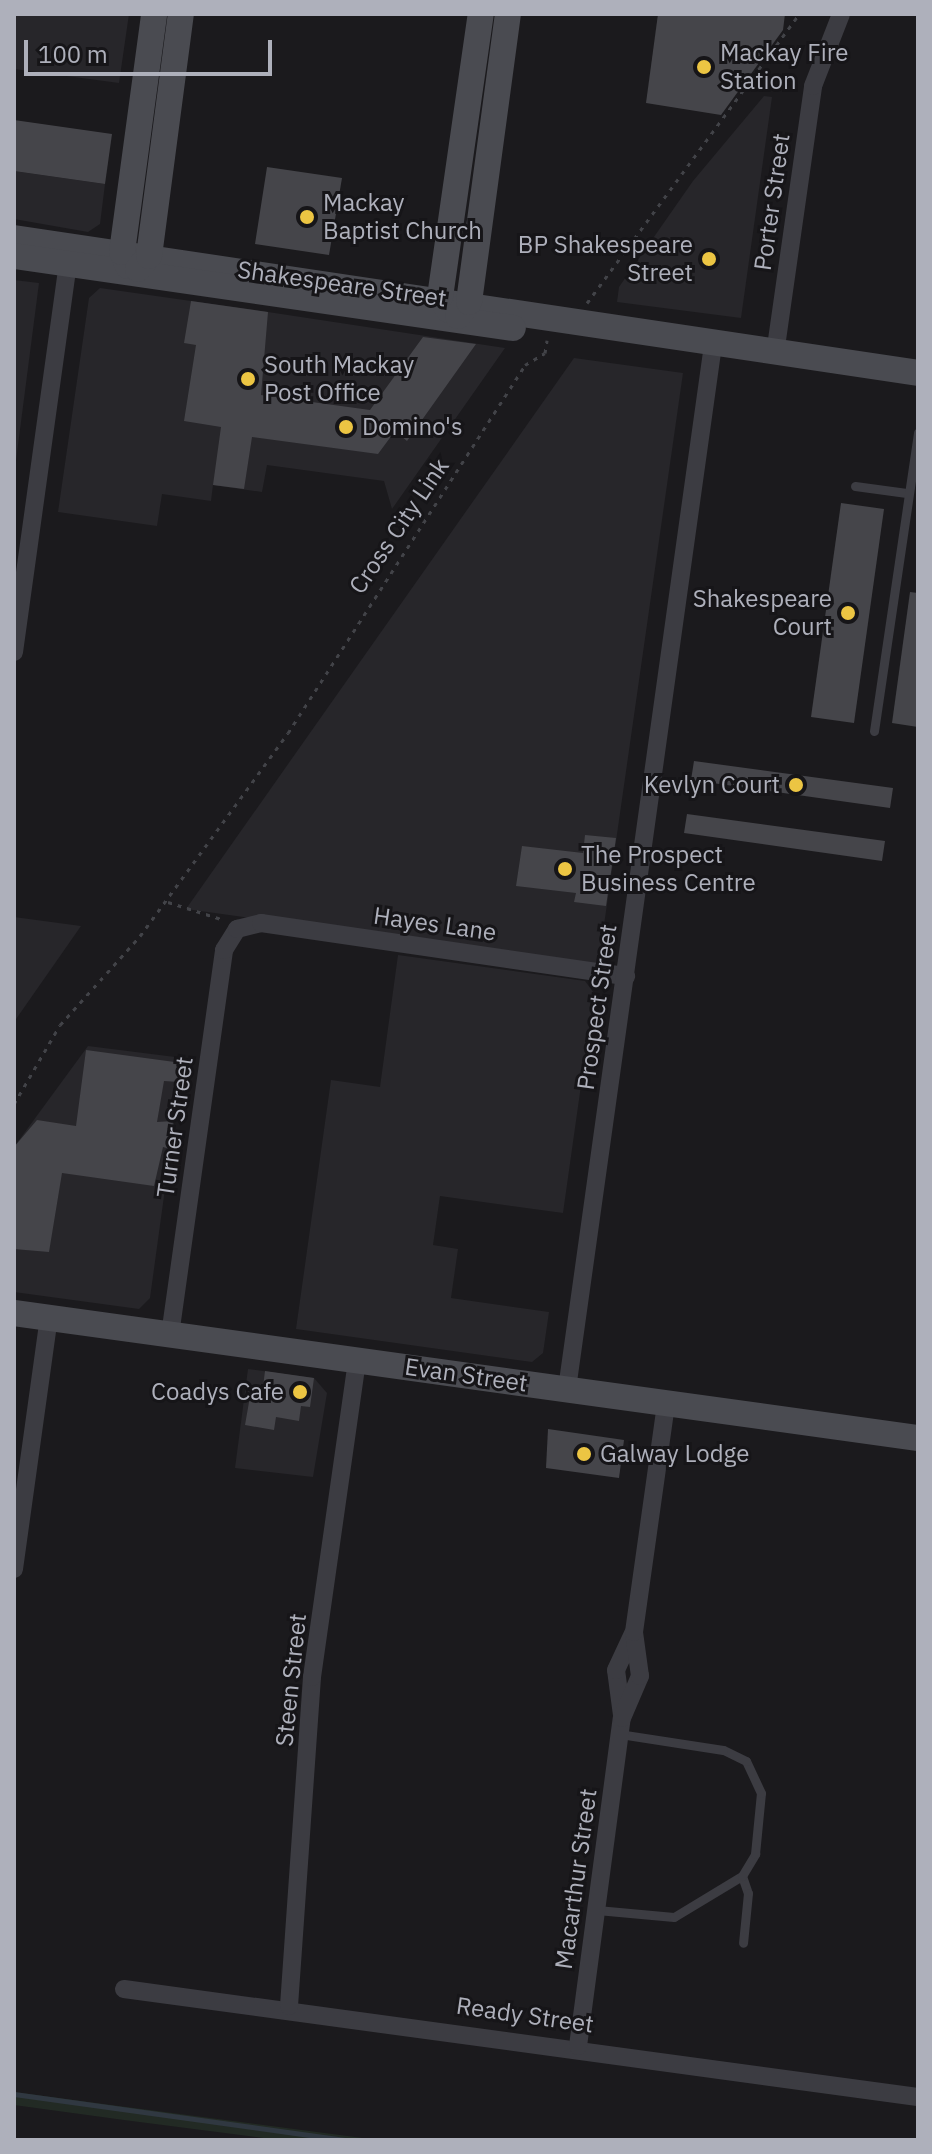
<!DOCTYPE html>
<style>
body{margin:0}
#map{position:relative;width:932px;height:2154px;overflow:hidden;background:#1b1a1d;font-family:"IBM Plex Sans",sans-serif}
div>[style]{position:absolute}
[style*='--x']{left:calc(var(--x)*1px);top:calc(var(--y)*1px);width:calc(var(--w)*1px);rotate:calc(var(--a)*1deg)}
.built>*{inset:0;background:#27262a}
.green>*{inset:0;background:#222a24}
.stream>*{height:5px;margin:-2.5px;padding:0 2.5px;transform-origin:2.5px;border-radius:2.5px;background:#303841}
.building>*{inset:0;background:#45454a}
.path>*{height:3px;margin-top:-1.5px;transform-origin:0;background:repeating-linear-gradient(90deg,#424348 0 4px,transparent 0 10px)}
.lane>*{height:9px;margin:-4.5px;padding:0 4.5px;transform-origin:4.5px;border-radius:4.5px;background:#3c3c42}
.street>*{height:18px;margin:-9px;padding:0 9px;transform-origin:9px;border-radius:9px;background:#3c3c42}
.secondary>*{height:26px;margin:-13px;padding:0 13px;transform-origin:13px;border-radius:13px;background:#4a4b51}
.dots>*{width:22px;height:22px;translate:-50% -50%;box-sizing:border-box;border:4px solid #161518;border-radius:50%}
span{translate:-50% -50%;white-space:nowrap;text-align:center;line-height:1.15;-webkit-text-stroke:6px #161518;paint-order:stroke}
.poi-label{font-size:24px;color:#aeb0bb}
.left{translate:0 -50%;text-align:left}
.right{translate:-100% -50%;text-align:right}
.street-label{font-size:24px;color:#aeb0bb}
.frame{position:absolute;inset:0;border:16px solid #aeb0bb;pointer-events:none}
.scale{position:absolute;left:24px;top:40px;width:248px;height:36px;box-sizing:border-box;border:4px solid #aeb0bb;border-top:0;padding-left:10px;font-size:24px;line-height:28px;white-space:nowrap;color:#aeb0bb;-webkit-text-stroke:6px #161518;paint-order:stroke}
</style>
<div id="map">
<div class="built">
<i style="clip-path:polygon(14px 14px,129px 14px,119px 83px,14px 69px)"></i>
<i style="clip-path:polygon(764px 96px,772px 97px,741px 318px,617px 302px,619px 287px,693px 181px)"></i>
<i style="clip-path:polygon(14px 171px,105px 184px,100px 224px,88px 232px,14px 219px)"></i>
<i style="clip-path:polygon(14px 280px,39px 283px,14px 476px)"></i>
<i style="clip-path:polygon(100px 288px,268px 312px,505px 348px,392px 509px,384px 481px,267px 465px,262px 492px,213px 485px,211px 501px,162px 494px,157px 526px,58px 512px,89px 298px)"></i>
<i style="clip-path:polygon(574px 358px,683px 373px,598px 967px,186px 909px)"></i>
<i style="clip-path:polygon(14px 917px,81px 926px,14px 1022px)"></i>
<i style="clip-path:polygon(398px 955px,585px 981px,594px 993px,563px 1213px,440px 1196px,433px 1245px,458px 1249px,451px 1298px,549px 1312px,543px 1353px,532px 1362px,296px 1329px,331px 1080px,380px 1087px)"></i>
<i style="clip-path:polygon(88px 1046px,183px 1058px,150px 1298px,139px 1309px,14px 1292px,14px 1147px)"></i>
<i style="clip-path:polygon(248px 1369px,314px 1378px,327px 1393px,313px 1477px,235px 1468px)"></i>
</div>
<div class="green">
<i style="clip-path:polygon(14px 2092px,96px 2103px,378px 2140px,279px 2140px,124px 2120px,14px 2105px)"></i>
</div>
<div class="stream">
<i style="--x:14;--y:2094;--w:334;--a:7.9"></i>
</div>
<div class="building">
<i style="clip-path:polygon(658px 14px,785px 14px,783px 30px,721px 115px,646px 103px)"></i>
<i style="clip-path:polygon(14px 120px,112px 134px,105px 184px,14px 171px)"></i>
<i style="clip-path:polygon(267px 167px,342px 178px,329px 255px,255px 244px)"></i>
<i style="clip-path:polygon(191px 301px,268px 312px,261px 395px,370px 410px,423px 337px,476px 344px,407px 441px,395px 431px,378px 454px,252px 437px,244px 489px,213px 485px,221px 427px,184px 421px,196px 345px,184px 343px)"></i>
<i style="clip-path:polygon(841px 503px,884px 509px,854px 723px,811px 717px)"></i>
<i style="clip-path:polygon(910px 592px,918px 593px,918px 727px,892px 723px)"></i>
<i style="clip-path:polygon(694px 761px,893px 788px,890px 808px,691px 780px)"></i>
<i style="clip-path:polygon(687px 814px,885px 841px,882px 861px,684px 833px)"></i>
<i style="clip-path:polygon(585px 835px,616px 838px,606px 906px,574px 902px,576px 893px,516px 886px,522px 846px,583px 853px)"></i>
<i style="clip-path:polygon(86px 1050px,182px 1063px,179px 1082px,164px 1081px,157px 1122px,173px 1121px,170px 1149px,163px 1147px,154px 1186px,62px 1173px,49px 1252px,14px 1249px,14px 1147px,37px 1120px,76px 1126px)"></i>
<i style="clip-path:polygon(265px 1371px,314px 1378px,310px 1407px,301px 1406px,299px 1421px,276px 1417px,274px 1430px,245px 1425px,252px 1385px,263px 1387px)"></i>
<i style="clip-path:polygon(548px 1429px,624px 1440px,619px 1478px,546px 1468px)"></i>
</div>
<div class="path">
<i style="--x:587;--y:303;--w:358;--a:-53.7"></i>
<i style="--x:168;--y:902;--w:59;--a:17.8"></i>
<i style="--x:14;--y:1104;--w:91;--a:-59.8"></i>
<i style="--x:60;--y:1025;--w:120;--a:-48"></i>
<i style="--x:140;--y:936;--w:251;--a:-53.9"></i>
<i style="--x:288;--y:733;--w:438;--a:-57.2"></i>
<i style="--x:525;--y:365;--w:23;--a:-31"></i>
<i style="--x:545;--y:353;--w:13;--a:-81"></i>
</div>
<div class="lane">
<i style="--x:855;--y:486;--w:52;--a:7.7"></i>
<i style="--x:874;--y:731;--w:302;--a:-81.6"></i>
<i style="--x:742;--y:1876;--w:18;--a:71"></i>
<i style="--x:748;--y:1893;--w:50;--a:95.7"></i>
<i style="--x:597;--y:1910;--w:77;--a:5.2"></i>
<i style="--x:674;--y:1917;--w:79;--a:-31.1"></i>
<i style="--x:742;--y:1876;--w:26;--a:-59"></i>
<i style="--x:755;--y:1854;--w:61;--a:-84.4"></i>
<i style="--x:761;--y:1793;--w:35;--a:-115"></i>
<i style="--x:746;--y:1761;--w:25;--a:-154"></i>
<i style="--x:723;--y:1750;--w:104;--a:-171.2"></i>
</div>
<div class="street">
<i style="--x:775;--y:354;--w:271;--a:-81.9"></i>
<i style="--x:813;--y:86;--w:77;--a:-68.7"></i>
<i style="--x:14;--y:652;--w:391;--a:-82.1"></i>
<i style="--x:170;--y:1335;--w:389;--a:-82"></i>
<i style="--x:224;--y:950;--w:25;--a:-58"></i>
<i style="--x:237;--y:929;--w:25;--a:-14"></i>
<i style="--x:261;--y:923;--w:369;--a:8.3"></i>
<i style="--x:567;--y:1389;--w:1054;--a:-82.04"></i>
<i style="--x:14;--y:1569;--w:253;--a:-82.1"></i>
<i style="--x:622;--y:1715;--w:45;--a:-97.6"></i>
<i style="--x:616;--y:1670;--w:40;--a:-65"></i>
<i style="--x:124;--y:1989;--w:801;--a:7.75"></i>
<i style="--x:289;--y:2006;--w:330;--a:-86"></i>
<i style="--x:312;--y:1677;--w:319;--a:-81.9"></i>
<i style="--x:578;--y:2046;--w:331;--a:-82.4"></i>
<i style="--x:622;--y:1718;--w:46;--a:-66.8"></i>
<i style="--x:640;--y:1676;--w:44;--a:-97.8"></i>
<i style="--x:634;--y:1632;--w:230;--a:-82"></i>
</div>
<div class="secondary">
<i style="--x:14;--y:238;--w:914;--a:8.49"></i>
<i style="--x:14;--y:256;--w:504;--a:8.21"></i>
<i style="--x:128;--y:266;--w:15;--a:-113"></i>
<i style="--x:122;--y:252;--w:240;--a:-82.3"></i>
<i style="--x:138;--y:269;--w:17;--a:-50"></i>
<i style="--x:149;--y:256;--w:244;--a:-82.5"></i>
<i style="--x:449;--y:310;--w:16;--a:-125"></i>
<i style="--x:440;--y:297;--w:286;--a:-81.8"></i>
<i style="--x:458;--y:316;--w:18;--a:-52"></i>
<i style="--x:469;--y:302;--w:291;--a:-82.3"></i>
<i style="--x:14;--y:1313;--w:913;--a:7.87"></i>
</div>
<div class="dots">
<i style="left:704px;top:67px;background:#ecc543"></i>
<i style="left:307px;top:217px;background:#ecc543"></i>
<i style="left:709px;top:259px;background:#ecc543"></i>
<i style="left:248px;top:379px;background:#ecc543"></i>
<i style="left:346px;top:427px;background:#ecc543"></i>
<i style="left:848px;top:613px;background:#ecc543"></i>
<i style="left:796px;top:785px;background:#ecc543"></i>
<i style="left:565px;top:869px;background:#ecc543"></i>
<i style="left:300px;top:1392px;background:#ecc543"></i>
<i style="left:584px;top:1454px;background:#ecc543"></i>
</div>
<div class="poi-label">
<span class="left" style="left:720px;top:67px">Mackay Fire<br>Station</span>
<span class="left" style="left:323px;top:217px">Mackay<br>Baptist Church</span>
<span class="right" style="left:693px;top:259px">BP Shakespeare<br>Street</span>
<span class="left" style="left:264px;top:379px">South Mackay<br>Post Office</span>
<span class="left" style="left:362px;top:427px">Domino's</span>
<span class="right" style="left:832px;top:613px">Shakespeare<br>Court</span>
<span class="right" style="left:780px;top:785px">Kevlyn Court</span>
<span class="left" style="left:581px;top:869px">The Prospect<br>Business Centre</span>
<span class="right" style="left:284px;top:1392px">Coadys Cafe</span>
<span class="left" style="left:600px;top:1454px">Galway Lodge</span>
</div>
<div class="street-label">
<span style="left:772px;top:202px;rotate:-82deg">Porter Street</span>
<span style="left:342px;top:284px;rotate:8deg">Shakespeare Street</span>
<span style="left:399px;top:526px;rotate:-56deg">Cross City Link</span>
<span style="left:435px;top:924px;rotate:8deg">Hayes Lane</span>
<span style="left:597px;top:1007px;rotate:-82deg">Prospect Street</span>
<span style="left:175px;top:1127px;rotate:-82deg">Turner Street</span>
<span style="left:466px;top:1375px;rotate:8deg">Evan Street</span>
<span style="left:291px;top:1680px;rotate:-84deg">Steen Street</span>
<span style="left:576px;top:1879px;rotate:-82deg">Macarthur Street</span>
<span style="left:525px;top:2015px;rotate:8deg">Ready Street</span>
</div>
<div class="frame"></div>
<div class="scale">100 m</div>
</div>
